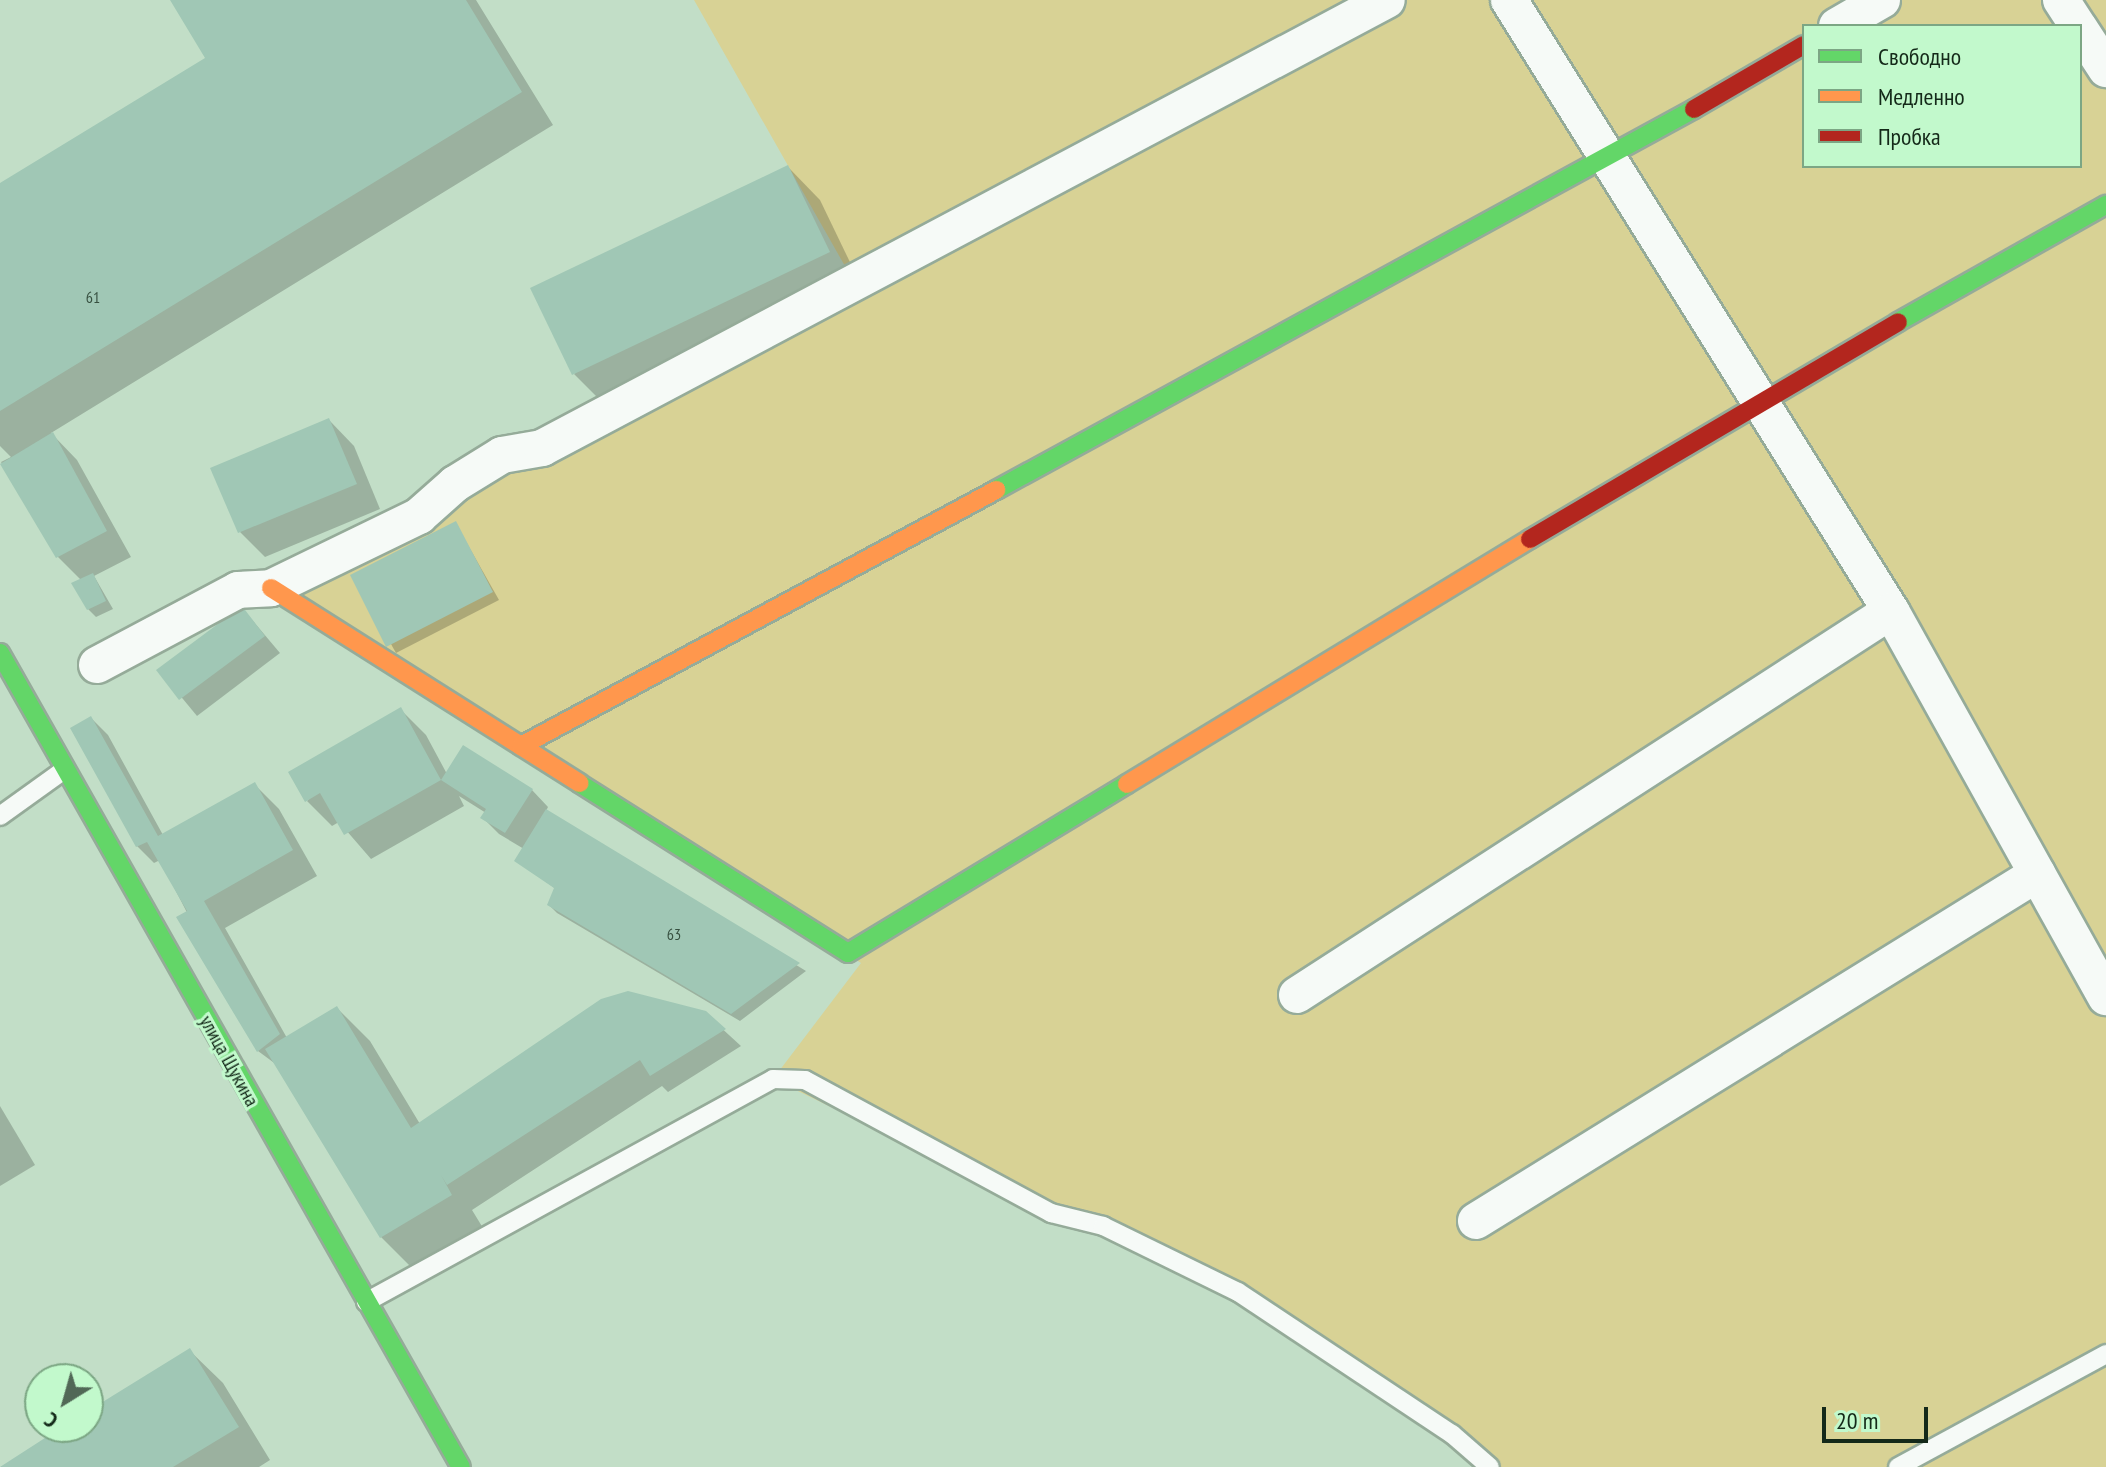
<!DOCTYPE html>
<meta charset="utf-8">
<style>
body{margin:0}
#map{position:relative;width:2106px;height:1467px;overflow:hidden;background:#c2dec7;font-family:"PT Sans Narrow",sans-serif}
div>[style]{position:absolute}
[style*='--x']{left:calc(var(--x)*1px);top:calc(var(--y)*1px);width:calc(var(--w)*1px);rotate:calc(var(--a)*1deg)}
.green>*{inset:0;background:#d8d295}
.shadow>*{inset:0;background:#0003}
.building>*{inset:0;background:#a0c7b5}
.roads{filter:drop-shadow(2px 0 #95ab99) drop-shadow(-2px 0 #95ab99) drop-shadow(0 2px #95ab99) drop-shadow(0 -2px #95ab99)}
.lane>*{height:18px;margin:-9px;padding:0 9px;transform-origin:9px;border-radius:9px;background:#f6faf7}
.street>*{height:36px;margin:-18px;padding:0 18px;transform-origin:18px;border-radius:18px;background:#f6faf7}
.fast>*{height:18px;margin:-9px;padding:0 9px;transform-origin:9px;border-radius:9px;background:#63d668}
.slow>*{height:18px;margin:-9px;padding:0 9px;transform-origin:9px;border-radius:9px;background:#ff974d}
.jam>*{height:18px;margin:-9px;padding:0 9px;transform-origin:9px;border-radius:9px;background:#b3261e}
span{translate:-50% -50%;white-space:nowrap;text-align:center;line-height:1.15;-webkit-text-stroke:6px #c2f9cc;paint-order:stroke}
.number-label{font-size:16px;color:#375040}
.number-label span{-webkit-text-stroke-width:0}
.street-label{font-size:20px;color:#142919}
.legend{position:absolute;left:1802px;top:24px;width:280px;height:144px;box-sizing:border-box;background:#c2f9cc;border:2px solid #7ca684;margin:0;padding:10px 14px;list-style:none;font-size:24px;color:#142919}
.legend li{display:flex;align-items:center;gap:16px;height:40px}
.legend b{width:40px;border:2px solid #7ca684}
.north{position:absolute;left:24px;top:1363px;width:80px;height:80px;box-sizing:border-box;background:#c2f9cc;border:2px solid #7ca684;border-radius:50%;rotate:217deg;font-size:22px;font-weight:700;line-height:32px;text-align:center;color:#142919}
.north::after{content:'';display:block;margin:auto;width:28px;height:36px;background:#516856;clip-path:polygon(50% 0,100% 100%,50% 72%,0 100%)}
.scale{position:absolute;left:1822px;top:1407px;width:106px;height:36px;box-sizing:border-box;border:4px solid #142919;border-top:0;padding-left:10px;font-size:24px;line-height:28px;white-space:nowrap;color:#142919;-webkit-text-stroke:6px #c2f9cc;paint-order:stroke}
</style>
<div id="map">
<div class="green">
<i style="clip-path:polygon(evenodd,694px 0,2106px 0,2106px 1467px,1490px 1467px,1238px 1292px,1051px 1213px,773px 1079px,861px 963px,271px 588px,854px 282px,694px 0,1804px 26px,2080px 26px,2080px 166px,1804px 166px,1804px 26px)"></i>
</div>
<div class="shadow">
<i style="clip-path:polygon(172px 0,476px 0,553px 125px,51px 433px,77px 460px,131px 557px,94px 576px,113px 609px,96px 617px,88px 609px,81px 580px,58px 557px,1px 462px,11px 457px,0 446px,0 186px,208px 58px)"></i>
<i style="clip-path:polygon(788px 167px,820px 200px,861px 285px,606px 406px,574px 374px)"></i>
<i style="clip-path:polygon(329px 420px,354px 446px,380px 509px,265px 557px,240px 532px)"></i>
<i style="clip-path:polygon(456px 524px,499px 600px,396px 653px,353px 576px)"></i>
<i style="clip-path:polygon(242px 608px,280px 653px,197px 716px,159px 670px)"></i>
<i style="clip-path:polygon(401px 710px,426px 735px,447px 774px,532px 790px,548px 807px,546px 811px,806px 971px,740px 1021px,557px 913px,549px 905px,556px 889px,517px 861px,524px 849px,499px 834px,483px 818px,486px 813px,459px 796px,464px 806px,371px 859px,339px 822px,332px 826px,307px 801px)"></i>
<i style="clip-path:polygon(91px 718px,108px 735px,163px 835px,254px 784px,279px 809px,317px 876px,225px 928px,287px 1038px,337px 1008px,370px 1041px,420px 1124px,705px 1013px,741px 1046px,668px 1092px,662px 1086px,472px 1210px,483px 1228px,414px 1270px,381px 1237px,277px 1065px,258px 1051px,160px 860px,154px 863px,137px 846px)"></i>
<i style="clip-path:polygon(0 1106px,35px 1165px,0 1186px)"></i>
<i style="clip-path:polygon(190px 1351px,223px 1383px,270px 1460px,259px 1467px,1px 1467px,66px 1427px,88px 1427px,88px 1413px)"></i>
</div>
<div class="building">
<i style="clip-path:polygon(170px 0,466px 0,522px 92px,0 411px,0 183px,205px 58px)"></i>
<i style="clip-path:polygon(788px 165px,830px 252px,572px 375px,530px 288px)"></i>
<i style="clip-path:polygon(329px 418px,357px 484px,238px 533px,210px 468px)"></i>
<i style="clip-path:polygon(53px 432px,107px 531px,56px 558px,0 464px)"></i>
<i style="clip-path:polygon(456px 521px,493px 592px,386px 647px,350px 575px)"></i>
<i style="clip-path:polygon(93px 573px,106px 601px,87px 610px,71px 583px)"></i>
<i style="clip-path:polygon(242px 606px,265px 636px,179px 700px,156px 670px)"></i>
<i style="clip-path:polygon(401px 707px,441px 780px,344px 835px,320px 793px,305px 802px,288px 772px)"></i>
<i style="clip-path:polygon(91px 716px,158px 836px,255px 782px,293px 850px,204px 901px,280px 1034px,257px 1052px,176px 917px,187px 911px,147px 842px,136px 847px,70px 728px)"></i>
<i style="clip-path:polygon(463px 745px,533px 789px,505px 833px,480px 818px,486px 809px,441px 780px)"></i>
<i style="clip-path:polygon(546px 809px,800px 963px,731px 1014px,547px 905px,554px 888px,514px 861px)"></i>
<i style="clip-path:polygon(628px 991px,706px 1011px,726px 1029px,650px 1076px,640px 1060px,447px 1185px,441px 1175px,452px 1195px,380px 1238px,265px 1049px,337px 1006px,411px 1128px,601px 999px)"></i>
<i style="clip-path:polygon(190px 1348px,239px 1427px,173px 1467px,0 1467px,62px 1427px,88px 1427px,88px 1411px)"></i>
</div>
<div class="roads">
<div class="lane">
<i style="--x:0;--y:816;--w:79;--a:-35.7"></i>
<i style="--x:366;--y:1302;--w:464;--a:-28.7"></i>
<i style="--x:773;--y:1079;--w:32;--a:2"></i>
<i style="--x:805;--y:1080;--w:280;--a:28.4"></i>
<i style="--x:1051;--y:1213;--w:54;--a:14"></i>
<i style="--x:1103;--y:1226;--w:150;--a:26.1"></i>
<i style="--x:1238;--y:1292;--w:257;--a:33.6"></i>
<i style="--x:1452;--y:1434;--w:50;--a:41"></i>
<i style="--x:1898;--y:1467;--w:237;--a:-28.5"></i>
</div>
<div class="street">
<i style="--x:1509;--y:0;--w:721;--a:57.99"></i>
<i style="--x:1891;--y:611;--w:442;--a:60.9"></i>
<i style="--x:2061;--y:0;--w:31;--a:57"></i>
<i style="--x:1837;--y:26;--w:52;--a:-30"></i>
<i style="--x:2080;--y:29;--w:48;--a:57"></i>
<i style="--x:97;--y:665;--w:160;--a:-28"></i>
<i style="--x:238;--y:590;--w:33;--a:-3"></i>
<i style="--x:271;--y:588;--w:165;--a:-25.9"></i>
<i style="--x:419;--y:516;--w:48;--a:-41.6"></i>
<i style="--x:455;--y:484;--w:55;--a:-31.7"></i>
<i style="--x:502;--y:455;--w:41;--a:-9.9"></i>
<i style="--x:542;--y:448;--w:956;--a:-27.93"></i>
<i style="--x:1297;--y:995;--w:707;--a:-32.88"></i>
<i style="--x:1476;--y:1221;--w:660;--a:-31.74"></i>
</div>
<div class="fast">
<i style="--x:1898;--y:322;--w:239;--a:-29.4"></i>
<i style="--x:996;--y:490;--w:795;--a:-28.63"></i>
<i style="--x:0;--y:653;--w:935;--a:60.48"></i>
<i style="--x:579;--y:783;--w:318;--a:32.3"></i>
<i style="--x:848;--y:953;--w:326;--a:-31.2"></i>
</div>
<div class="slow">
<i style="--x:271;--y:588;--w:365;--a:32.3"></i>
<i style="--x:521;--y:746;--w:540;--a:-28.32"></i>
<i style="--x:1127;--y:784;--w:472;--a:-31.3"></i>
</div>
<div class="jam">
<i style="--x:1694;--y:109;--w:127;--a:-30.2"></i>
<i style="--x:1530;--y:539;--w:427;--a:-30.5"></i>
</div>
</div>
<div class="number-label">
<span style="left:93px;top:297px">61</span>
<span style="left:674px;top:934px">63</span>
</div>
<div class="street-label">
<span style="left:229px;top:1061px;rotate:61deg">улица Щукина</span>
</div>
<ul class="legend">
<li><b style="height:10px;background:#63d668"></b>Свободно</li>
<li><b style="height:10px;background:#ff974d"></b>Медленно</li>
<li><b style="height:10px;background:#b3261e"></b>Пробка</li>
</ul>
<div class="north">С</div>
<div class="scale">20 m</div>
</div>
